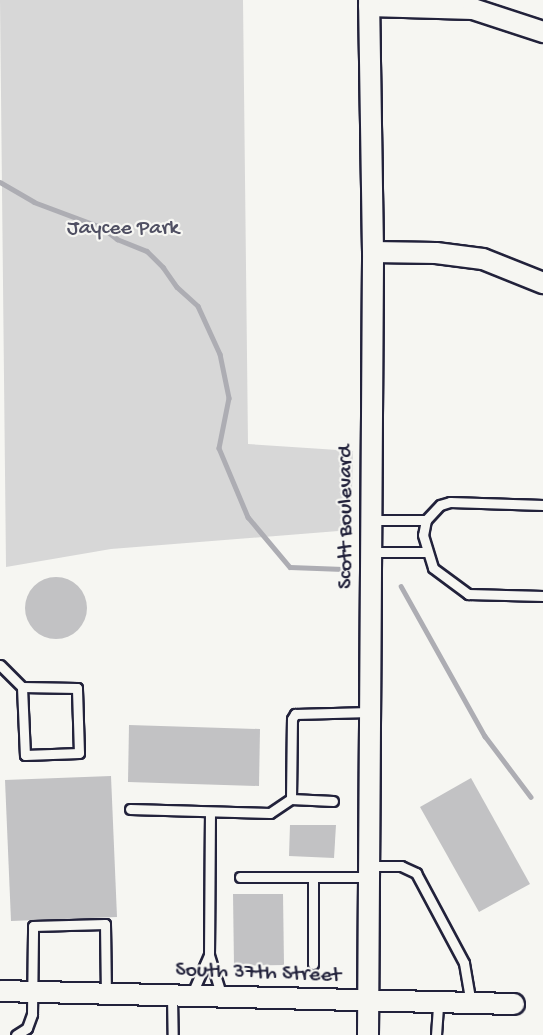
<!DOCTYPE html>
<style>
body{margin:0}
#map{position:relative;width:543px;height:1035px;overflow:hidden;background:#f6f6f2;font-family:"Gochi Hand",sans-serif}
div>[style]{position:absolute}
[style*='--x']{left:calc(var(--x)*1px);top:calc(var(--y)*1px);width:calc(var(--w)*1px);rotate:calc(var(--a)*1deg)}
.green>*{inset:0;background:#d7d7d7}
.stream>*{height:4.5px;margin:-2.25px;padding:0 2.25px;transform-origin:2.25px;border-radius:2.25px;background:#adadb3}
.building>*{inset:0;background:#c2c2c4}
.round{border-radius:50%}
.roads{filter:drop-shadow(2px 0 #22223b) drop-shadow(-2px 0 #22223b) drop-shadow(0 2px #22223b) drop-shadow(0 -2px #22223b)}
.lane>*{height:9px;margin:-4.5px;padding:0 4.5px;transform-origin:4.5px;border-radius:4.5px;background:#f6f6f2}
.street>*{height:20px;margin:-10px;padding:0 10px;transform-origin:10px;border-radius:10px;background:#f6f6f2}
span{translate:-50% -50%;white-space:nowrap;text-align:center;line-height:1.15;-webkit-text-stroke:4.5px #f6f6f2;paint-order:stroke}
.park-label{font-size:22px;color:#4f4f62}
.street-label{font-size:22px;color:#22223b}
</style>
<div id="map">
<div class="green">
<i style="clip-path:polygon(0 0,243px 0,248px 444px,353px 451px,351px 530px,111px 549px,6px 567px)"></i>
</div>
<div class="stream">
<i style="--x:0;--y:182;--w:39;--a:30"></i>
<i style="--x:34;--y:202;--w:74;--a:20.6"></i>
<i style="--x:103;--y:228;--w:18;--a:38"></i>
<i style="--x:117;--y:239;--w:32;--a:22"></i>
<i style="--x:147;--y:251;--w:23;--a:45"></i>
<i style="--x:163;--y:267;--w:24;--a:55"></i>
<i style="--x:177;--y:287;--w:28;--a:42"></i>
<i style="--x:198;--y:306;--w:53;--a:65.4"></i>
<i style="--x:220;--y:354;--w:45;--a:78.4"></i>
<i style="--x:229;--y:398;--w:51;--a:101.3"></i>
<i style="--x:219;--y:448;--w:75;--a:67.2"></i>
<i style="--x:248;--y:517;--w:65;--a:50"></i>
<i style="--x:290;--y:567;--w:53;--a:2.2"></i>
<i style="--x:401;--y:586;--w:172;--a:60.8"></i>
<i style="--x:485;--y:736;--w:76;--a:53"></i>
</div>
<div class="building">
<i class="round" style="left:25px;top:577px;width:62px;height:62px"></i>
<i style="clip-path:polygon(129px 725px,260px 729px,259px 786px,128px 782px)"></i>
<i style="clip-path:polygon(111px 776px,117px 917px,11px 921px,5px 780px)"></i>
<i style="clip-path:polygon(471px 778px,530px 884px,479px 912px,420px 807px)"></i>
<i style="clip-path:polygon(290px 825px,336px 825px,334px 858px,289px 856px)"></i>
<i style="clip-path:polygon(233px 894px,283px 894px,284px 965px,234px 966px)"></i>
</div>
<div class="roads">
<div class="lane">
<i style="--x:543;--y:505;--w:93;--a:-178.2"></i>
<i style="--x:450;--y:502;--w:10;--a:163"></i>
<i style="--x:440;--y:505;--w:21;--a:133"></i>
<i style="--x:426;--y:520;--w:15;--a:101"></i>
<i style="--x:423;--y:535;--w:34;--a:73"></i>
<i style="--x:433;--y:568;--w:44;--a:36.6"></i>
<i style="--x:468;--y:594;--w:75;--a:1.5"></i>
<i style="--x:371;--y:520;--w:55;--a:0"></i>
<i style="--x:371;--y:552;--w:54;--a:0"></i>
<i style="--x:0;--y:665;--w:31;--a:45"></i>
<i style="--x:22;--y:687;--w:68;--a:87.5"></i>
<i style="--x:25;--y:755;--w:54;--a:-2.1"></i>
<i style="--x:79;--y:753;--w:65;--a:-91.8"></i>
<i style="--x:77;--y:688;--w:55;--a:-179"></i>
<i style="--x:291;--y:799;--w:42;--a:2.7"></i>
<i style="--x:130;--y:809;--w:140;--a:1.6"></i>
<i style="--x:270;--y:813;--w:25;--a:-34"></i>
<i style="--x:291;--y:799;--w:80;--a:-89.3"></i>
<i style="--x:292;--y:719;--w:6;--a:-59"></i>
<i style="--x:295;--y:714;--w:75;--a:-1.5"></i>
<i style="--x:368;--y:866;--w:33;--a:0"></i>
<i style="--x:401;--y:866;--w:17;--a:25"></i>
<i style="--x:416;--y:873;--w:102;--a:61.9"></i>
<i style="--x:464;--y:963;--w:42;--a:80.3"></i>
<i style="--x:240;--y:877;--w:128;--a:0"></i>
<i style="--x:313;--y:877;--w:87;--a:90"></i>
<i style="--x:209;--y:955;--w:143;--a:-89.6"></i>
<i style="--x:172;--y:996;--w:39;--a:89"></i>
<i style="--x:191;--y:996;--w:45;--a:-66.3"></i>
<i style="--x:209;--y:955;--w:44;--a:72.8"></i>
<i style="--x:16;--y:1035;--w:13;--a:-32"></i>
<i style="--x:27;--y:1028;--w:15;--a:-70"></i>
<i style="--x:32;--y:1014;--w:88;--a:-89.3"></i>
<i style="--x:33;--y:926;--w:72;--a:-1.6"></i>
<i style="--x:105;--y:924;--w:70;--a:89.2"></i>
<i style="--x:436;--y:1035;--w:32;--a:-86"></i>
</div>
<div class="street">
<i style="--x:369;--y:6;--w:104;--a:1.7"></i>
<i style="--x:473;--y:9;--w:74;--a:18.2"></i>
<i style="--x:373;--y:252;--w:63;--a:0.9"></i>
<i style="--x:436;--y:253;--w:47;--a:7.3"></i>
<i style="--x:483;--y:259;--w:65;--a:21.8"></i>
<i style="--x:0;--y:991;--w:514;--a:1.45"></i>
<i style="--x:368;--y:1035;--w:783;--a:-89.63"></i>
<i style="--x:373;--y:252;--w:252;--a:-90.9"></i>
</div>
</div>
<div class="park-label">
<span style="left:123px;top:230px">Jaycee Park</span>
</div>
<div class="street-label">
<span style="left:347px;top:517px;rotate:-90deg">Scott Boulevard</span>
<span style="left:258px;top:974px;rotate:2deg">South 37th Street</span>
</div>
</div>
